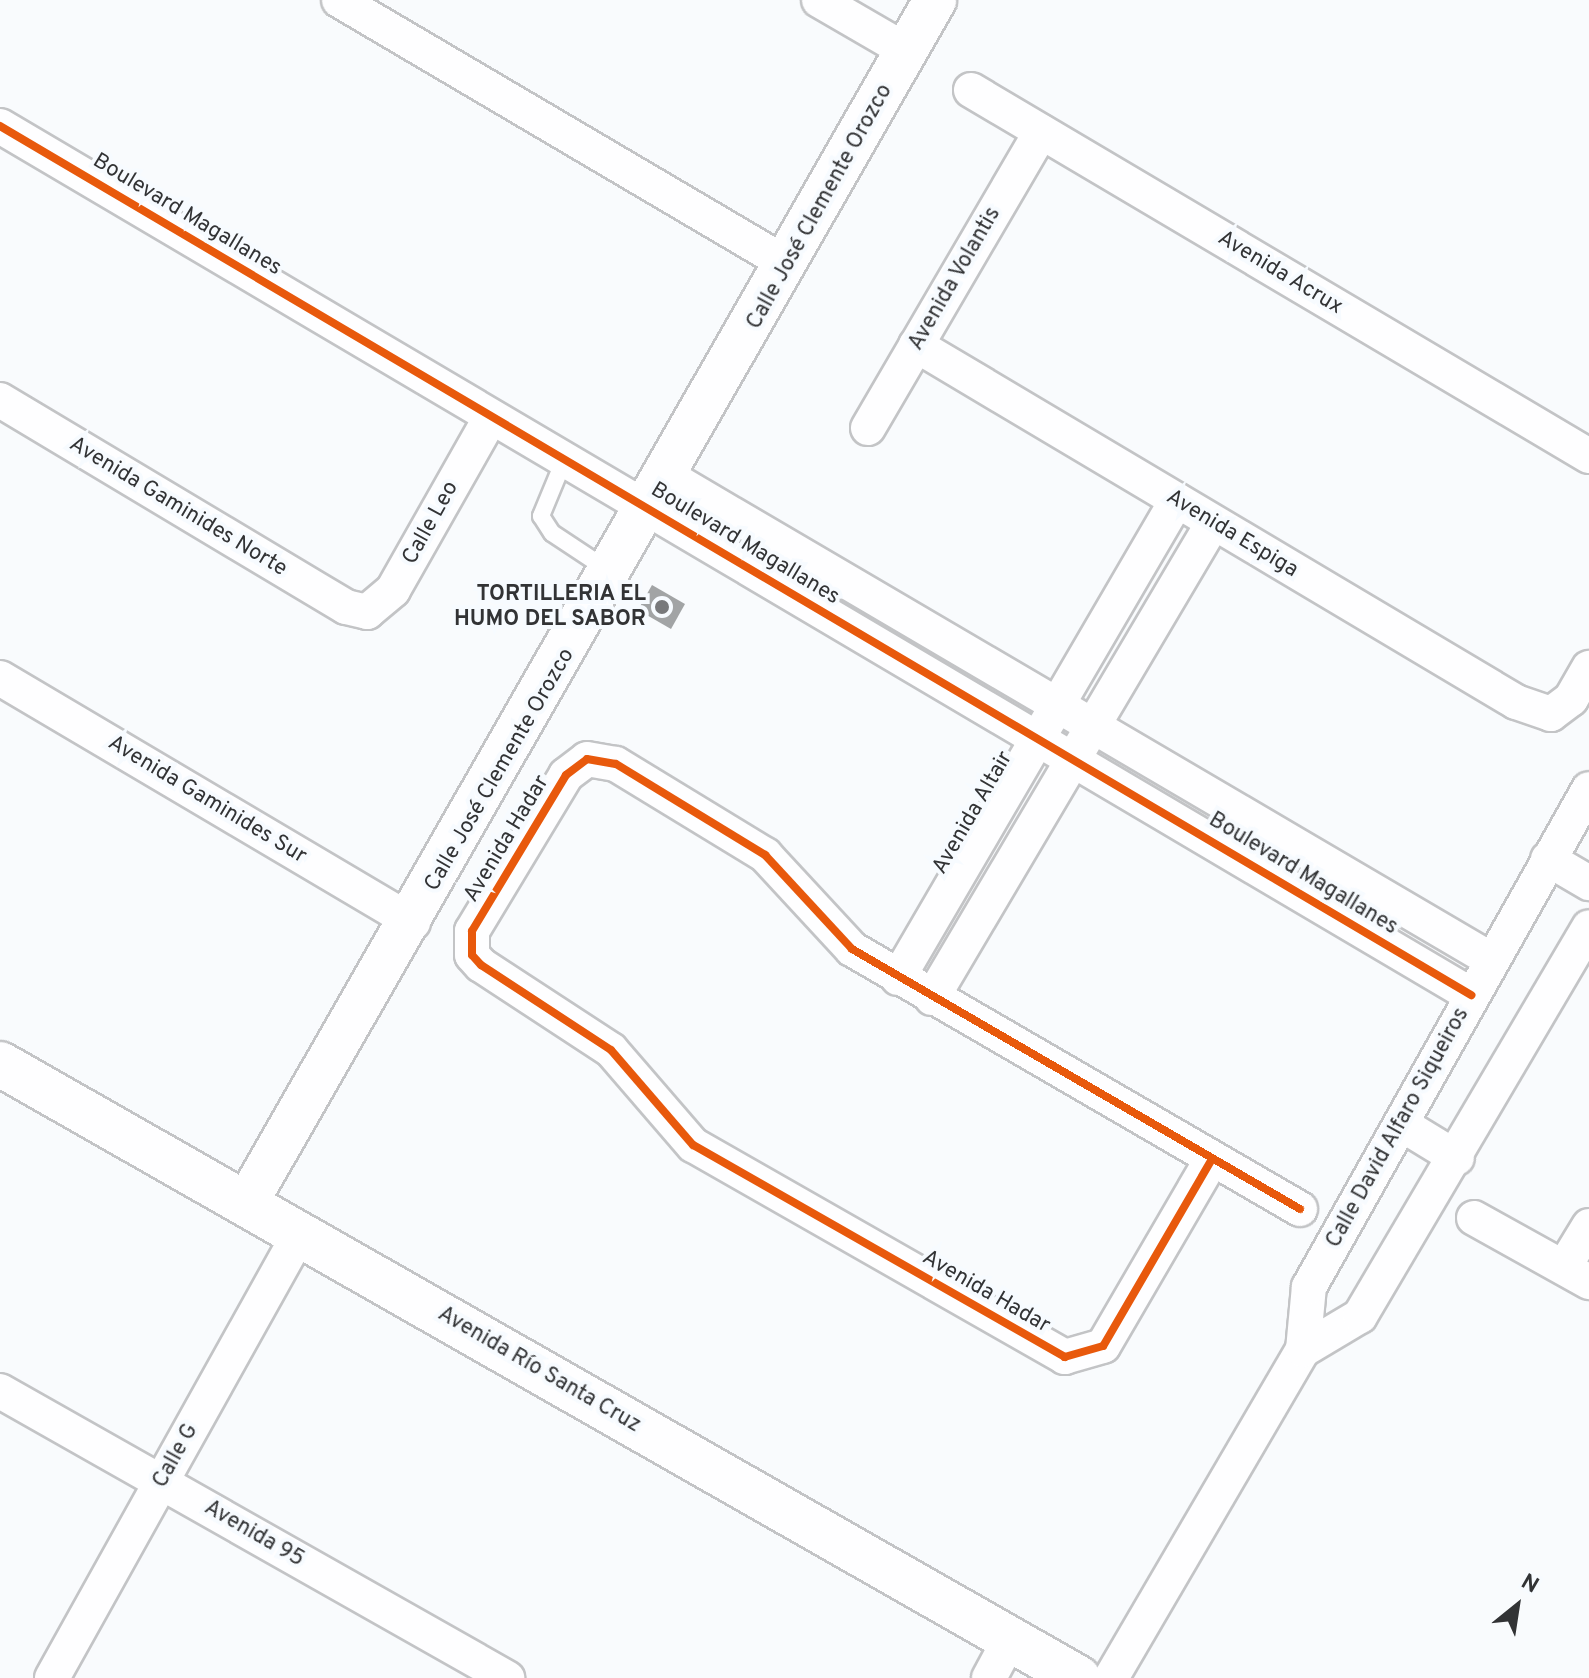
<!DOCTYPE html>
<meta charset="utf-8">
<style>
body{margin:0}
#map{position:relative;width:1589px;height:1678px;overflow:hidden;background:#f9fbfd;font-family:Overpass,sans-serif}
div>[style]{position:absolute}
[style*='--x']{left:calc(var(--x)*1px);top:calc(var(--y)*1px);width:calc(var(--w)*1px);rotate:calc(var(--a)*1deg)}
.building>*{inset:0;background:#a2a4a5}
.roads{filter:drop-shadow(2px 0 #c3c4c6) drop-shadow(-2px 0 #c3c4c6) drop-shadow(0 2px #c3c4c6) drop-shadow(0 -2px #c3c4c6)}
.service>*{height:16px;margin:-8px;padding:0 8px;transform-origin:8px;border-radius:8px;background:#fefeff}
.minor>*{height:34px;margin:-17px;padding:0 17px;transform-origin:17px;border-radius:17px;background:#fefeff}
.tertiary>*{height:42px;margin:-21px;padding:0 21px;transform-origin:21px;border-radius:21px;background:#fefeff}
.secondary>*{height:44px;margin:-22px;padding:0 22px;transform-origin:22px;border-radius:22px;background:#fefeff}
.cycleway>*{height:8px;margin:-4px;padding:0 4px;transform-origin:4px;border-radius:4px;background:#e8590c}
.dots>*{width:22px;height:22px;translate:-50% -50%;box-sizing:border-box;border:4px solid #f7fbff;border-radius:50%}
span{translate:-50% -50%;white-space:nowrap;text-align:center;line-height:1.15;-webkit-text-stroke:8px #f7fbff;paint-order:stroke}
.street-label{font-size:22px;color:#323335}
.poi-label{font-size:22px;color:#323335;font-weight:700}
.right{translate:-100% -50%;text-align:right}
.north{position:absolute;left:1477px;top:1566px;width:80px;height:80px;-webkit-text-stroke:6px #f7fbff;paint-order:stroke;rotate:30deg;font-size:22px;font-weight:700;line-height:32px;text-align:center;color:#323335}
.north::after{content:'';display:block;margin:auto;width:28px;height:36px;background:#323335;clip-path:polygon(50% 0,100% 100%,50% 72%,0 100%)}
</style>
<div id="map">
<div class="building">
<i style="clip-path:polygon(652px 585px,685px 604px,671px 629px,638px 610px)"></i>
</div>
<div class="roads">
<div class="service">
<i style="--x:565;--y:458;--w:63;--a:112.5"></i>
<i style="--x:541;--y:516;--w:20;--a:57"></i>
<i style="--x:552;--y:533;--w:67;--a:33.5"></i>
</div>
<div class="minor">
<i style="--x:339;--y:0;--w:520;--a:30.51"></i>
<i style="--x:819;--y:0;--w:102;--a:30.1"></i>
<i style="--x:971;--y:90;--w:718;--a:30.64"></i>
<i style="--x:0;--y:126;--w:1709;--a:30.57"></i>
<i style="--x:916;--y:345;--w:698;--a:30.75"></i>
<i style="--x:1516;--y:702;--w:37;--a:19"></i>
<i style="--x:1551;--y:714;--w:25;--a:-37"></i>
<i style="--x:1571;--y:699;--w:36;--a:-60"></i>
<i style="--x:0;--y:400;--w:403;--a:30.9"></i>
<i style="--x:346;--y:607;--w:22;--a:13"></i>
<i style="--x:367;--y:612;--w:34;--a:-40"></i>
<i style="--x:393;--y:590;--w:199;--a:-60.5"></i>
<i style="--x:868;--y:428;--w:343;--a:-59.7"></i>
<i style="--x:667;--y:476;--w:954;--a:30.41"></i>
<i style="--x:0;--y:678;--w:480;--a:30.6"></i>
<i style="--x:1548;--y:859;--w:48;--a:30.3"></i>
<i style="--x:898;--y:978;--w:553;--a:-59.73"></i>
<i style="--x:932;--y:998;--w:552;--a:-59.39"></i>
<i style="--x:1403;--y:1125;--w:63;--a:31.4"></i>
<i style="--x:1212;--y:1159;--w:216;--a:120.2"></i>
<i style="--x:1103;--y:1346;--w:40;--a:164"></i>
<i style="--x:1065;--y:1357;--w:428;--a:-150.3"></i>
<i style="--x:693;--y:1145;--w:125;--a:-130.8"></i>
<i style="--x:611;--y:1050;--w:155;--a:-146.8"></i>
<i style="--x:481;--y:965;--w:13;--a:-132"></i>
<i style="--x:472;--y:955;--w:24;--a:-90"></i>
<i style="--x:472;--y:931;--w:182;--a:-58.9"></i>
<i style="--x:566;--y:775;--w:26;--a:-37"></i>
<i style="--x:587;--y:759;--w:29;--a:10"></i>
<i style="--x:616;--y:764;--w:175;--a:31.4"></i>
<i style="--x:765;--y:855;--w:128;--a:47.2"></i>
<i style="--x:852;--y:949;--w:518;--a:30.13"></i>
<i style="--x:1474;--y:1218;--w:132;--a:29.1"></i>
<i style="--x:1564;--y:1267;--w:48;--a:-58.6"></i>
<i style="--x:1303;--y:1350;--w:66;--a:-30.8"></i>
<i style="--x:1360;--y:1316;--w:451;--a:-59.5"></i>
<i style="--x:0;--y:1391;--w:583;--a:29.51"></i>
<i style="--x:52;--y:1678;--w:509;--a:-60.87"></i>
<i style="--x:989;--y:1678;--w:44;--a:-61.7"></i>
<i style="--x:1111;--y:1678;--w:380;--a:-59.7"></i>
<i style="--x:1303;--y:1350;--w:63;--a:-84.6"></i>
<i style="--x:1309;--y:1287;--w:571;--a:-60.65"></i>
</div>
<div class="tertiary">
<i style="--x:247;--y:1202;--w:1385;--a:-60.21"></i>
</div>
<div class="secondary">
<i style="--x:0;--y:1064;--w:1241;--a:29.66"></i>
</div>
</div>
<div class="cycleway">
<i style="--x:0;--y:126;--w:1709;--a:30.57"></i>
<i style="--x:1212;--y:1159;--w:216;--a:120.2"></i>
<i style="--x:1103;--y:1346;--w:40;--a:164"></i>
<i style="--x:1065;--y:1357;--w:428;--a:-150.3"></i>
<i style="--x:693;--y:1145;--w:125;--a:-130.8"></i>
<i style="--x:611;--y:1050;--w:155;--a:-146.8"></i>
<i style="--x:481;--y:965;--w:13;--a:-132"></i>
<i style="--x:472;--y:955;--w:24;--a:-90"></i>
<i style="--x:472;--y:931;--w:182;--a:-58.9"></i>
<i style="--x:566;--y:775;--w:26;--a:-37"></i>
<i style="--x:587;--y:759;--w:29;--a:10"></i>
<i style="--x:616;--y:764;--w:175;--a:31.4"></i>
<i style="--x:765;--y:855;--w:128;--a:47.2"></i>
<i style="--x:852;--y:949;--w:518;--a:30.13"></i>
</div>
<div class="dots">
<i style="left:662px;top:607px;background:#78797b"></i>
</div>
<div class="street-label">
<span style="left:820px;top:207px;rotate:-61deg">Calle José Clemente Orozco</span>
<span style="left:187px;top:215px;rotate:31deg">Boulevard Magallanes</span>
<span style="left:1280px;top:273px;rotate:31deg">Avenida Acrux</span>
<span style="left:955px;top:279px;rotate:-60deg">Avenida Volantis</span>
<span style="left:178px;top:507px;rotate:31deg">Avenida Gaminides Norte</span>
<span style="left:431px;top:523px;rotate:-61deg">Calle Leo</span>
<span style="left:1232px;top:534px;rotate:31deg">Avenida Espiga</span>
<span style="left:745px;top:544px;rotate:31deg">Boulevard Magallanes</span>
<span style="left:500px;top:770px;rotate:-60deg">Calle José Clemente Orozco</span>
<span style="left:207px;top:800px;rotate:31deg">Avenida Gaminides Sur</span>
<span style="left:973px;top:813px;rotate:-60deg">Avenida Altair</span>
<span style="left:507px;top:839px;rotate:-59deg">Avenida Hadar</span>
<span style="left:1303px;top:874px;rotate:31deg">Boulevard Magallanes</span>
<span style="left:1398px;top:1128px;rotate:-61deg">Calle David Alfaro Siqueiros</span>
<span style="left:986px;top:1292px;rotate:30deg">Avenida Hadar</span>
<span style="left:539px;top:1370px;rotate:30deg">Avenida Río Santa Cruz</span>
<span style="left:176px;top:1456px;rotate:-61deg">Calle G</span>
<span style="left:254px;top:1534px;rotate:30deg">Avenida 95</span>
</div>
<div class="poi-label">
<span class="right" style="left:646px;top:607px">TORTILLERIA EL<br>HUMO DEL SABOR</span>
</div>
<div class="north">N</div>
</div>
